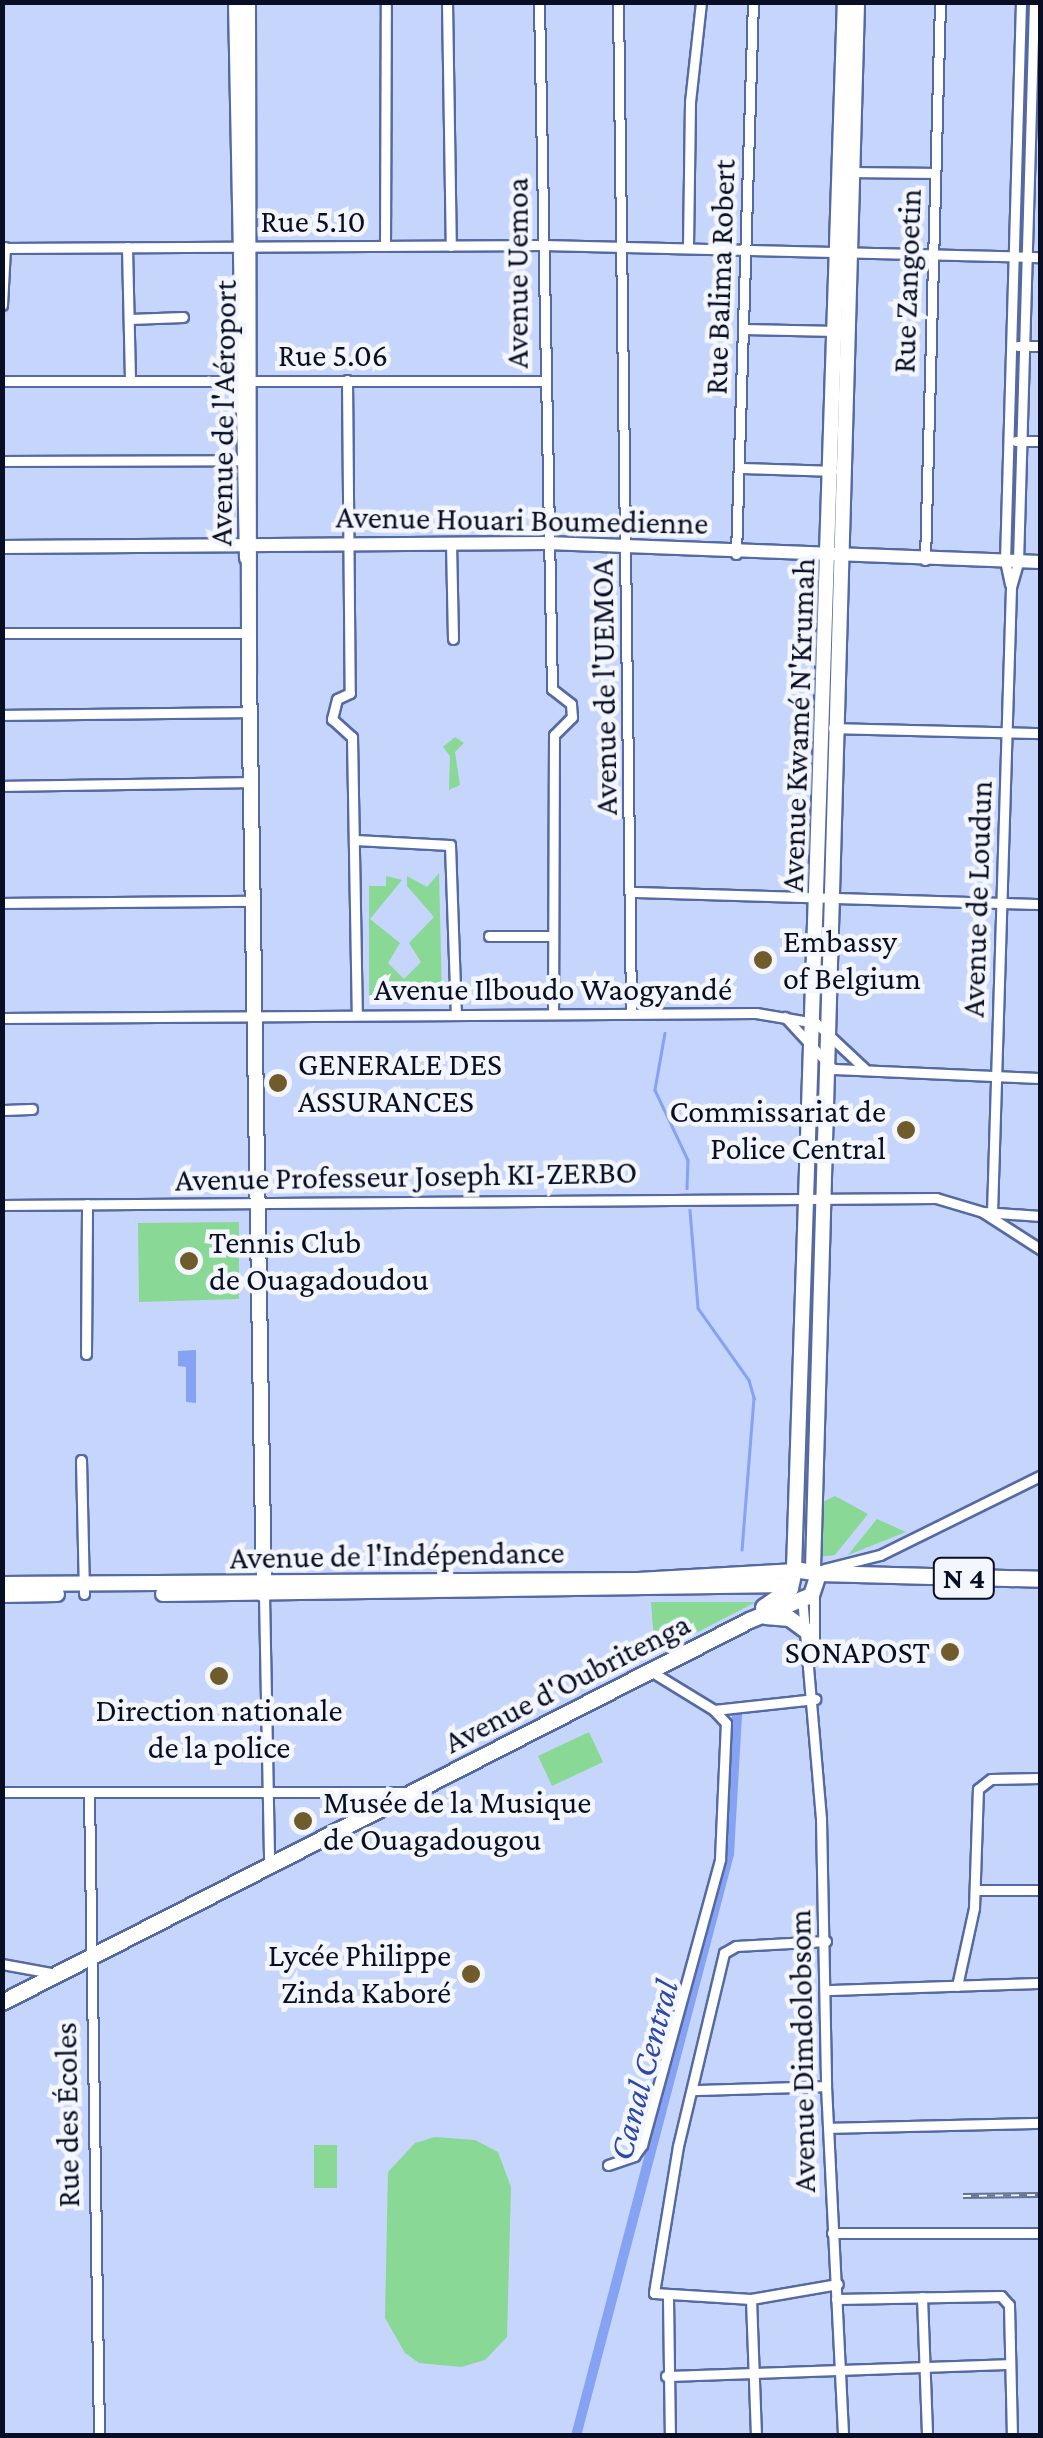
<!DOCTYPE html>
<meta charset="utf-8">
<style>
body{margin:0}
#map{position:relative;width:1043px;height:2438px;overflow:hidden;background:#c6d5fb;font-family:"Crimson Pro",serif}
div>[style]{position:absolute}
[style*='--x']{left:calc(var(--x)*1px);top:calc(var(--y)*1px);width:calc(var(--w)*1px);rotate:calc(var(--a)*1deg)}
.green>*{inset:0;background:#8ad896}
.water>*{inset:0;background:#85a2f3}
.stream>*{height:2.5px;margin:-1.25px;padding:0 1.25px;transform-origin:1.25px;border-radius:1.25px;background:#85a2f3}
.canal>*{height:10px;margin:-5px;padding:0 5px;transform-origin:5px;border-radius:5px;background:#85a2f3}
.roads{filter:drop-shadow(2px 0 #556aa2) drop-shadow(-2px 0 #556aa2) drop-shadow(0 2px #556aa2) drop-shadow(0 -2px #556aa2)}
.minor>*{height:9px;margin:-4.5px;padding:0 4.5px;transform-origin:4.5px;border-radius:4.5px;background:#fff}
.secondary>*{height:12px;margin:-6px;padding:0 6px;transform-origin:6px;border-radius:6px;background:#fff}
.primary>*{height:14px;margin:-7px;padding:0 7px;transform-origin:7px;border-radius:7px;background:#fff}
.trunk>*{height:15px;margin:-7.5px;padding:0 7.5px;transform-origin:7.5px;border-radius:7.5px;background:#fff}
.rail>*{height:6px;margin-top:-3px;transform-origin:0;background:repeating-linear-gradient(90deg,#f4f6fd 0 8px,#677290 0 16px);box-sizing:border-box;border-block:2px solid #677290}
.dots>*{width:28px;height:28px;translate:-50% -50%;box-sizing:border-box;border:5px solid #f4f6fd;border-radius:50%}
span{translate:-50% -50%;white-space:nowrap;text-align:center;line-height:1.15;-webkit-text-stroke:9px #f4f6fd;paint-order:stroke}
.shield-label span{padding:2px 8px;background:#f4f6fd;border:2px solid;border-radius:8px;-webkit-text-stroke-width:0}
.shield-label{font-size:30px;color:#080e24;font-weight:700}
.street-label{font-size:32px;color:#080e24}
.poi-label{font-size:32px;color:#080e24}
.left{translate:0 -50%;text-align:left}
.right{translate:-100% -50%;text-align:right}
.water-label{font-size:35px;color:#2f48a5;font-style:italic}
.frame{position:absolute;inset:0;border:5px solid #080e24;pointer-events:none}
</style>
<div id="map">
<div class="green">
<i style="clip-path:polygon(455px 737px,464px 743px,455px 752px,460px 785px,449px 790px,450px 756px,443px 747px)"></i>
<i style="clip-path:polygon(439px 873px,442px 996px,369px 996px,369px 886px,386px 886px,386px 876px,402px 880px,370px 919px,400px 943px,388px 963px,404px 979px,421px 962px,409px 943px,434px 917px,407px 886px,407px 876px,427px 887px)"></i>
<i style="clip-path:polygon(239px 1222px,239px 1299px,139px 1302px,138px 1223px)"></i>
<i style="clip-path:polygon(835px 1496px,868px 1514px,835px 1555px,819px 1557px,818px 1504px)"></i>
<i style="clip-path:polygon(877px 1519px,906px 1532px,848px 1555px)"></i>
<i style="clip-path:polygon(651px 1602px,756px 1602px,655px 1654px)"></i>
<i style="clip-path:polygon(589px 1732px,603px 1762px,552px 1786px,538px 1756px)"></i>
<i style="clip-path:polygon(435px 2137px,475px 2140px,498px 2152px,511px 2187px,507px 2337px,485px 2360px,461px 2367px,419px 2363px,405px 2353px,385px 2318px,388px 2172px,415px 2143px)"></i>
<i style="clip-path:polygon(314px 2145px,337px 2145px,337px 2188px,314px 2188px)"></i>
</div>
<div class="water">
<i style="clip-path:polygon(196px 1350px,196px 1403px,186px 1402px,186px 1367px,178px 1366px,178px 1351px)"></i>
</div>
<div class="stream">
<i style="--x:665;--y:1033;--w:58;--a:100"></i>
<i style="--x:655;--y:1090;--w:77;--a:64.8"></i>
<i style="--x:688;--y:1160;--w:28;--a:92"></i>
<i style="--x:690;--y:1210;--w:98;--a:85.3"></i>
<i style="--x:698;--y:1308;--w:88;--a:54.7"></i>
<i style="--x:749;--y:1380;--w:19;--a:74"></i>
<i style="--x:754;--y:1398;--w:152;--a:94.5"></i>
<i style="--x:401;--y:1788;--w:258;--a:-27"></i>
<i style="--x:284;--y:1848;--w:114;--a:-27.2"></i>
</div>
<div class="canal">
<i style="--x:576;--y:2436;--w:602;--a:-75.27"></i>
<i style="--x:729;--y:1854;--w:140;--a:-86.7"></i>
</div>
<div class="roads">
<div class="minor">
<i style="--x:447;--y:2;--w:244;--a:89.1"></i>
<i style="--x:539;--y:2;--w:687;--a:88.92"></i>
<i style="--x:552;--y:689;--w:24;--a:38"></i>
<i style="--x:571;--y:704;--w:13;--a:86"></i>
<i style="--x:572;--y:717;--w:25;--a:135"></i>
<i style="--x:554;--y:735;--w:278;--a:90.2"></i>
<i style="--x:618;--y:2;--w:1010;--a:89.26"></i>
<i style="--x:852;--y:172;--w:83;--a:0.7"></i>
<i style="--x:385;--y:246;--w:244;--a:-89.8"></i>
<i style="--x:688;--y:246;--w:144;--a:-89.2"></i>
<i style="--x:690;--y:102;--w:101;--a:-83.7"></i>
<i style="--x:127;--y:247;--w:132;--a:88.7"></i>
<i style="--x:2;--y:248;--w:541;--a:-0.32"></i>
<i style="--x:543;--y:245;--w:497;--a:1.4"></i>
<i style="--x:2;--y:305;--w:58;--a:-87"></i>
<i style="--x:130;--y:319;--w:53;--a:-2.2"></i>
<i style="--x:744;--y:329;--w:93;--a:1.2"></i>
<i style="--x:1018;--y:346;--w:22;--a:0"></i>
<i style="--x:347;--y:380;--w:313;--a:89.5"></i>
<i style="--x:350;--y:693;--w:14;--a:155"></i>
<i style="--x:337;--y:699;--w:21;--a:104"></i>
<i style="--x:332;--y:719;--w:27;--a:42"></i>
<i style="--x:352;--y:737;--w:278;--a:89"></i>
<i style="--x:2;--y:381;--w:541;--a:0"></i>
<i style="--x:1016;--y:441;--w:24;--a:0"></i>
<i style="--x:2;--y:461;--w:243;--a:-0.2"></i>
<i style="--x:739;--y:468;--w:93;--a:1.8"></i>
<i style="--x:451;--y:543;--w:96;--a:88.8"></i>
<i style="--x:736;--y:554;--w:552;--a:-88.24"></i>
<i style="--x:925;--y:560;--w:558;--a:-88.46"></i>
<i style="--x:1010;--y:584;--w:24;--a:-102"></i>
<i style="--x:1005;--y:561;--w:559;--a:-88.36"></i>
<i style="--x:2;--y:633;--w:248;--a:0"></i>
<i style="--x:2;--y:715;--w:249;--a:-0.7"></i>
<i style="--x:833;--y:728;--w:207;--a:1.4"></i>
<i style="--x:2;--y:786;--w:250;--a:-0.9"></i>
<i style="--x:355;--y:840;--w:95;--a:3"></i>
<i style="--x:450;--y:845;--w:169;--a:88"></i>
<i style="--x:632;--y:892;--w:408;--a:1.7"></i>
<i style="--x:2;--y:903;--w:250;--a:-0.5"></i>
<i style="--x:489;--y:936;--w:64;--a:0"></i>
<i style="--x:785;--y:1017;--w:71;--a:47.3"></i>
<i style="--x:833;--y:1069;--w:207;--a:2.5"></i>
<i style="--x:2;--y:1018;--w:754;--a:-0.38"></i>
<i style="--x:756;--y:1013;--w:61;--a:9.5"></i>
<i style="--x:816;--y:1023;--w:66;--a:43.2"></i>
<i style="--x:2;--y:1110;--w:30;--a:-2"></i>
<i style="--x:2;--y:1205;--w:934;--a:-0.43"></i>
<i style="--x:936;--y:1198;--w:49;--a:16.6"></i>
<i style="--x:983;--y:1212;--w:57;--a:4"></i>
<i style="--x:984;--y:1213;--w:67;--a:32.7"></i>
<i style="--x:992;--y:1213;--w:626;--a:-88.26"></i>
<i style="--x:1011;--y:587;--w:26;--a:-74"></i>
<i style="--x:1018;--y:562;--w:560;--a:-88.36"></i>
<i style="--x:1034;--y:2;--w:6;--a:9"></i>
<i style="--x:86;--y:1354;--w:150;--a:-89.6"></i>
<i style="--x:81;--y:1460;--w:134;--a:88.7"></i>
<i style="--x:824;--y:1569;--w:58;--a:-14"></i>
<i style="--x:880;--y:1555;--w:178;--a:-26.3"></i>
<i style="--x:264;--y:1595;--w:270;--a:88.9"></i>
<i style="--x:802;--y:1597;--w:223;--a:85.1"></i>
<i style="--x:821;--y:1819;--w:267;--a:88.9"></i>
<i style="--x:826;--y:2086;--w:350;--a:87.2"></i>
<i style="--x:814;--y:1652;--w:60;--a:-90"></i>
<i style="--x:652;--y:1672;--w:73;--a:31.5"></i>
<i style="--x:714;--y:1710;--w:102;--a:-6.2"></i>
<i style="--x:2;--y:1792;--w:403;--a:0"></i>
<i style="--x:89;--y:1792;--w:644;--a:89.11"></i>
<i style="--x:976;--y:1890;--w:64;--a:0"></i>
<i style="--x:826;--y:1941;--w:90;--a:176.8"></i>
<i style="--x:736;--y:1946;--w:14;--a:150"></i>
<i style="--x:724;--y:1953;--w:198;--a:103.4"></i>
<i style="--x:678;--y:2146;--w:149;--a:99.3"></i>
<i style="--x:654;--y:2293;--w:97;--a:3.5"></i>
<i style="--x:751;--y:2299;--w:88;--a:-9.8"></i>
<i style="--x:2;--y:1964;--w:56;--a:10.3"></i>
<i style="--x:957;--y:1986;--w:80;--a:-77.7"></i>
<i style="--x:974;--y:1908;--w:119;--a:-88.1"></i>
<i style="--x:978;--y:1789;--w:16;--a:-38"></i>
<i style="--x:991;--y:1779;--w:49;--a:-1.2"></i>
<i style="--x:828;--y:1990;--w:212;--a:-1.9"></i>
<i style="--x:694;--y:2090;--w:132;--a:-1.7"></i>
<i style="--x:828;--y:2128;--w:212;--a:-1.4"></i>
<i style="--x:608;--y:2165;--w:28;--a:-19"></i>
<i style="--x:634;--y:2156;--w:14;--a:-54"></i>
<i style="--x:642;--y:2145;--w:296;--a:-74.7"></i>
<i style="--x:720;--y:1859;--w:136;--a:-87.5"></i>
<i style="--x:726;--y:1723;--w:18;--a:-133"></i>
<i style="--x:832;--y:2233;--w:206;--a:0"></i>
<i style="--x:922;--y:2297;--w:139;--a:87.9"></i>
<i style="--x:668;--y:2298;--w:138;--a:89.2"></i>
<i style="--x:751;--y:2299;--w:137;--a:87.9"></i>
<i style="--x:836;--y:2299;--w:165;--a:-1"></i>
<i style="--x:1001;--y:2296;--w:12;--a:48"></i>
<i style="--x:1009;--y:2305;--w:131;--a:88.7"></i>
<i style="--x:666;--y:2376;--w:343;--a:-2"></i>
</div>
<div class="secondary">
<i style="--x:2;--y:547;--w:545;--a:-0.42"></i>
<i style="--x:547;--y:543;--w:493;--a:2.2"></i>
</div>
<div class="primary">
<i style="--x:236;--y:2;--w:556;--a:88.87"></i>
<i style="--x:248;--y:2;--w:671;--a:89.91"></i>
<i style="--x:249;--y:673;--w:922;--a:89.07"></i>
<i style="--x:794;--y:1569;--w:1568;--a:-88.14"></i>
<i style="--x:813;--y:1569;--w:1568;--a:-88.39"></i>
<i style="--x:2;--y:1584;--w:636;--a:-0.36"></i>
<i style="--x:638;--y:1580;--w:154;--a:-3.3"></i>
<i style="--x:163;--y:1594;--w:626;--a:-0.82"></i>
<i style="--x:2;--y:1595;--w:55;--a:-1"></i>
</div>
<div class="trunk">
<i style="--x:818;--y:1573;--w:222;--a:1.5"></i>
<i style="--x:790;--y:1588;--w:19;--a:-78"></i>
<i style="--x:794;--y:1569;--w:24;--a:9"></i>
<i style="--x:763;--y:1607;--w:33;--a:-35"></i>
<i style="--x:765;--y:1616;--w:24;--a:5"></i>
<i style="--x:789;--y:1618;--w:22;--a:36"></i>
<i style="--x:2;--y:2002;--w:839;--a:-27.08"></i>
<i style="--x:749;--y:1620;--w:67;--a:-22"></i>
<i style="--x:811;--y:1595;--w:23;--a:-72"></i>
</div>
</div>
<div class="rail">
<i style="--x:963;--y:2196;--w:77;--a:-0.7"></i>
</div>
<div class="dots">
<i style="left:763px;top:960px;background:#705c2b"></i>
<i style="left:278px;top:1083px;background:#705c2b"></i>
<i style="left:906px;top:1130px;background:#705c2b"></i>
<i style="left:189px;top:1261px;background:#705c2b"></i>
<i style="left:950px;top:1652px;background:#705c2b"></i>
<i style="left:219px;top:1676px;background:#705c2b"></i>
<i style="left:303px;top:1821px;background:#705c2b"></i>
<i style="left:471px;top:1974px;background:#705c2b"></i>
</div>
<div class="shield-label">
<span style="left:964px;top:1578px">N 4</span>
</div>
<div class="street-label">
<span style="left:313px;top:221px">Rue 5.10</span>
<span style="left:517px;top:273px;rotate:-90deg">Avenue Uemoa</span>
<span style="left:720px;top:277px;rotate:-88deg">Rue Balima Robert</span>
<span style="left:907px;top:281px;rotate:-88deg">Rue Zangoetin</span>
<span style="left:333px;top:355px">Rue 5.06</span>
<span style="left:223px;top:413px;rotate:-89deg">Avenue de l'Aéroport</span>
<span style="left:522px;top:520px;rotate:1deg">Avenue Houari Boumedienne</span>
<span style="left:604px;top:687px;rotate:-91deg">Avenue de l'UEMOA</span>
<span style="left:798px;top:725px;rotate:-88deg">Avenue Kwamé N'Krumah</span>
<span style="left:977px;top:899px;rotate:-88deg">Avenue de Loudun</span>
<span style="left:553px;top:989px">Avenue Ilboudo Waogyandé</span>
<span style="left:406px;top:1176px;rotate:-1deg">Avenue Professeur Joseph KI-ZERBO</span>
<span style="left:397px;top:1555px;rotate:-1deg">Avenue de l'Indépendance</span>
<span style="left:567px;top:1683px;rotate:-27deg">Avenue d'Oubritenga</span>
<span style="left:802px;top:2051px;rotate:-91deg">Avenue Dimdolobsom</span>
<span style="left:67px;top:2115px;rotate:-91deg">Rue des Écoles</span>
</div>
<div class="poi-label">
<span class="left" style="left:783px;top:960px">Embassy<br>of Belgium</span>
<span class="left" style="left:298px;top:1083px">GENERALE DES<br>ASSURANCES</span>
<span class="right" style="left:886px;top:1130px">Commissariat de<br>Police Central</span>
<span class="left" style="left:209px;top:1261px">Tennis Club<br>de Ouagadoudou</span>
<span class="right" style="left:930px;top:1652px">SONAPOST</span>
<span style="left:219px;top:1729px">Direction nationale<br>de la police</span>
<span class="left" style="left:323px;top:1821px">Musée de la Musique<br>de Ouagadougou</span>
<span class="right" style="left:451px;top:1974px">Lycée Philippe<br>Zinda Kaboré</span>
</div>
<div class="water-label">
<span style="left:644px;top:2070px;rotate:-75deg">Canal Central</span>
</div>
<div class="frame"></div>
</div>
